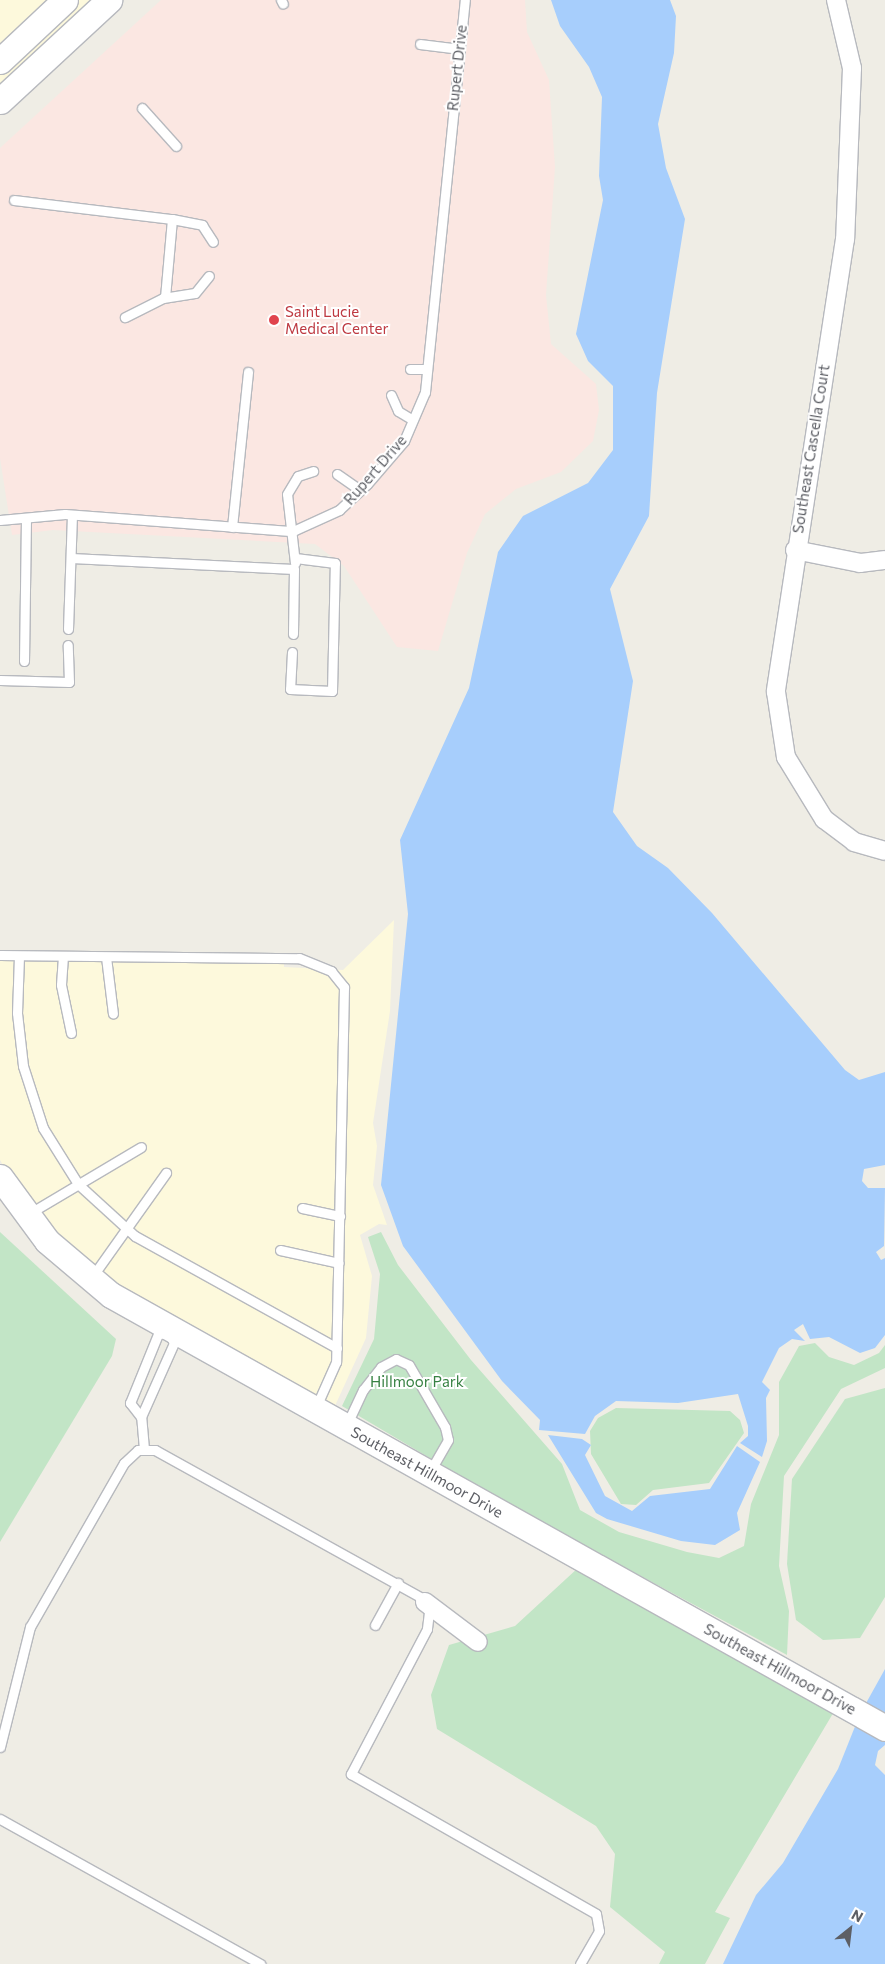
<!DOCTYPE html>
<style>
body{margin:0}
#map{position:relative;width:885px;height:1964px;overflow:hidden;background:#efede5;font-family:Commissioner,sans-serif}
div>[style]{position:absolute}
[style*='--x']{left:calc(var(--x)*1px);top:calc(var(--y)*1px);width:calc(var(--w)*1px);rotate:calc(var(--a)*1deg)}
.commercial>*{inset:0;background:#fdf9dc}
.medical>*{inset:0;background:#fbe7e2}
.green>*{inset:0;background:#c2e5c6}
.water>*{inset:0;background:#a7cefc}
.roads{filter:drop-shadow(1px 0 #b7b9be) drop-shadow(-1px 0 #b7b9be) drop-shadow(0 1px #b7b9be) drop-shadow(0 -1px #b7b9be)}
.lane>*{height:9px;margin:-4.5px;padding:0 4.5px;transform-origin:4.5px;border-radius:4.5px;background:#fff}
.street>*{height:18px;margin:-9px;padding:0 9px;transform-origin:9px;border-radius:9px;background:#fff}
.secondary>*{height:25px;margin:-12.5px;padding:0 12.5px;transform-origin:12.5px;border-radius:12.5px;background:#fff}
.dots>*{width:14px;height:14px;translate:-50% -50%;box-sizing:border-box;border:2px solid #fff;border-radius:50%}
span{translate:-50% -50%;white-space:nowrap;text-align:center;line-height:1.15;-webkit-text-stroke:4px #fff;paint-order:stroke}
.street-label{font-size:15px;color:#5d5f65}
.health-label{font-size:15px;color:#be3a42}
.left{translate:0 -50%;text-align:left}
.park-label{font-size:15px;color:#378142}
.north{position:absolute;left:825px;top:1904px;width:50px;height:50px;-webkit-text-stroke:4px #fff;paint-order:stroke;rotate:29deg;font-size:14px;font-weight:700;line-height:20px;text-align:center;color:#5d5f65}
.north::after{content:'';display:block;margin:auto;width:18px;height:22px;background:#5d5f65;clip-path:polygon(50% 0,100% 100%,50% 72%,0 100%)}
</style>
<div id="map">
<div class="commercial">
<i style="clip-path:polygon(0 0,54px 0,0 50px)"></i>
<i style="clip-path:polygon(77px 0,91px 0,0 86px,0 71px)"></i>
<i style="clip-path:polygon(394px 920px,390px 1011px,373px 1123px,377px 1146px,373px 1185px,387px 1225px,379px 1224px,360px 1235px,372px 1276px,366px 1338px,334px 1408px,116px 1287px,75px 1256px,13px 1183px,0 1160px,0 961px,284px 962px,284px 967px,343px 970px)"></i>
</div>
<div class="medical">
<i style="clip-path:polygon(161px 0,525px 0,527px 32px,549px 80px,555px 167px,546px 295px,551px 344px,596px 384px,599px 410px,593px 441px,561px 472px,516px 489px,485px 514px,467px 553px,438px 651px,397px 647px,344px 566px,315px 544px,53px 530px,12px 535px,0 458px,0 148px)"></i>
</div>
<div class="green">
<i style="clip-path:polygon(0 1232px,116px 1339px,112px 1356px,0 1542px)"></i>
<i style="clip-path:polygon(381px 1232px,398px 1265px,471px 1360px,562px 1464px,580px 1510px,619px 1532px,687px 1552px,719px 1558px,744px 1546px,751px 1504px,779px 1435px,779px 1382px,799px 1346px,815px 1343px,829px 1357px,854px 1365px,879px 1353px,885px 1345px,885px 1368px,841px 1389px,784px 1476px,779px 1566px,789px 1611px,787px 1655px,511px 1506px,342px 1406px,374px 1339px,380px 1274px,368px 1237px)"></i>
<i style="clip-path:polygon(885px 1388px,885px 1597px,860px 1638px,823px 1640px,796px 1620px,787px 1564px,792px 1479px,845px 1399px)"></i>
<i style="clip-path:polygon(616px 1408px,730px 1411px,740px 1420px,744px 1433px,709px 1483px,653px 1490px,636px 1505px,621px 1504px,591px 1454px,590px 1431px,598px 1418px)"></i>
<i style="clip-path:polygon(579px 1567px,835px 1710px,715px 1912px,730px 1918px,705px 1964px,659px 1964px,665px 1952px,610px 1907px,615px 1854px,596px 1826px,437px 1729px,431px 1695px,449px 1645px,515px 1626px)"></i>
</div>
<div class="water">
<i style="clip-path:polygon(551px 0,670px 0,676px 16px,674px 53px,658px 124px,666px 168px,685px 219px,657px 393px,649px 516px,610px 589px,633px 681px,613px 812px,637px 846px,668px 868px,712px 913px,845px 1070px,859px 1080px,885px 1072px,885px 1165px,864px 1169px,862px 1181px,868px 1188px,885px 1188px,884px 1246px,876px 1252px,881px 1260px,885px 1258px,885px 1335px,875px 1348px,860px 1353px,829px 1337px,810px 1339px,803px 1324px,794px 1330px,805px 1341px,792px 1339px,779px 1348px,762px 1382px,770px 1390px,766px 1398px,767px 1441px,762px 1457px,740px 1443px,748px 1436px,748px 1426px,738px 1394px,678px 1403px,616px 1401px,595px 1416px,585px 1434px,539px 1430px,540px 1420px,502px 1381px,403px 1246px,381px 1185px,408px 914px,400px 840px,469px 688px,498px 552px,523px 516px,588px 483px,613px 450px,613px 386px,588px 361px,576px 334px,603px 200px,599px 176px,602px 97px,589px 67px,560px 26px)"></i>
<i style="clip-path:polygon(548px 1435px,582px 1439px,591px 1445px,585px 1455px,605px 1496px,632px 1511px,650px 1496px,710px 1489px,737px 1446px,760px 1462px,737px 1513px,740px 1530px,715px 1545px,681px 1541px,607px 1519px,596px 1513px)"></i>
<i style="clip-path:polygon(885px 1669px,885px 1745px,878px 1751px,875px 1765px,885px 1775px,885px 1964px,723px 1964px,756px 1895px,783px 1863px,838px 1769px,860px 1714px)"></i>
</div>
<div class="roads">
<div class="lane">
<i style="--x:281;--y:0;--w:4;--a:63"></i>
<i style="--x:420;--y:44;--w:38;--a:7"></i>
<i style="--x:142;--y:108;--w:51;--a:48.2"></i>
<i style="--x:14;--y:200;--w:159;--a:6.9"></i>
<i style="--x:172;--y:219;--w:78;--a:95.1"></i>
<i style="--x:165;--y:297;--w:45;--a:153.4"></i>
<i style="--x:172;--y:219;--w:31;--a:11"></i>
<i style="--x:202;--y:225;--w:20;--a:57"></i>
<i style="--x:163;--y:298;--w:32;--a:-9"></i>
<i style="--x:195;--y:293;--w:22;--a:-51"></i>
<i style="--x:410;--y:369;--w:17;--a:0"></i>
<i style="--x:391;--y:395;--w:17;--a:66"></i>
<i style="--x:398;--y:411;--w:17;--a:31"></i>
<i style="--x:337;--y:474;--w:28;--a:35"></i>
<i style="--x:0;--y:520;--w:65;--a:-5.3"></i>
<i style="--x:65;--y:514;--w:229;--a:4.3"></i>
<i style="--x:293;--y:531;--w:51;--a:-24.5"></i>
<i style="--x:339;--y:510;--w:38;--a:-43"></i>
<i style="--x:367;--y:484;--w:57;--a:-49.3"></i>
<i style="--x:404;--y:441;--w:53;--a:-66.8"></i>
<i style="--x:425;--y:392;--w:394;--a:-84.2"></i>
<i style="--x:232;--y:527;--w:156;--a:-84.1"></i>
<i style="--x:71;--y:558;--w:223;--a:2.8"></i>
<i style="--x:294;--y:569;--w:65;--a:90.9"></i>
<i style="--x:295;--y:563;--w:69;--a:-96.6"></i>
<i style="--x:287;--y:494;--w:21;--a:-59"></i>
<i style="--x:298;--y:476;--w:16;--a:-18"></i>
<i style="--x:68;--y:629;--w:114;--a:-88"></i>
<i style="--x:292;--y:652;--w:37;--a:93"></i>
<i style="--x:290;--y:689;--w:42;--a:2.7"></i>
<i style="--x:332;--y:691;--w:128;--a:-88.7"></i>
<i style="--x:335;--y:563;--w:40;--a:-172.9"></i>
<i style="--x:24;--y:661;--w:142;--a:-89.2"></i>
<i style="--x:0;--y:680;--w:69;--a:1.7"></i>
<i style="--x:69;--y:682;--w:37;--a:-92"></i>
<i style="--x:0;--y:955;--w:299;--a:0.6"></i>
<i style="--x:299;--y:958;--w:35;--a:22"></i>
<i style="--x:331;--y:971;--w:21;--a:51"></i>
<i style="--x:344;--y:987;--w:375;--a:91.2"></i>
<i style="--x:336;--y:1362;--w:49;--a:114"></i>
<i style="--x:19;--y:956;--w:57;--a:92"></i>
<i style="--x:17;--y:1013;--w:53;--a:83.5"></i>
<i style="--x:23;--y:1066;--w:65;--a:72.1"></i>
<i style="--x:43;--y:1128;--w:66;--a:58"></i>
<i style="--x:78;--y:1184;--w:77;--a:42.4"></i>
<i style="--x:135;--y:1236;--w:231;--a:29"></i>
<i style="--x:63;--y:956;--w:29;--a:94"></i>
<i style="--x:61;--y:985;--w:49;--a:78.2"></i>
<i style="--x:106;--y:957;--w:57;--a:83"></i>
<i style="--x:302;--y:1208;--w:39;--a:12"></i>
<i style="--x:30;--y:1213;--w:129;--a:-30.7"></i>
<i style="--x:280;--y:1250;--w:60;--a:12.4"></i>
<i style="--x:92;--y:1277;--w:128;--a:-54.6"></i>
<i style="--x:141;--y:1417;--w:18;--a:-128"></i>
<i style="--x:130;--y:1403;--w:74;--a:-67.9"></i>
<i style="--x:158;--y:1334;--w:10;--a:-6"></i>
<i style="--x:347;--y:1424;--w:38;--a:-65"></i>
<i style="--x:363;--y:1390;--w:29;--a:-52"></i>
<i style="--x:381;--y:1367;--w:17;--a:-28"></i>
<i style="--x:396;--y:1359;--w:14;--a:25"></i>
<i style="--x:409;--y:1365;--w:72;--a:59.9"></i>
<i style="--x:445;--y:1427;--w:13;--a:77"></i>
<i style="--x:448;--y:1440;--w:36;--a:120"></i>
<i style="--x:144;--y:1449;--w:32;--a:-95"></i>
<i style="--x:141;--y:1417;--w:81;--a:-66"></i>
<i style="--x:174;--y:1343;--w:9;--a:-117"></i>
<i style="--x:375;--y:1625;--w:48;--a:-61.3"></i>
<i style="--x:0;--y:1747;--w:124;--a:-76"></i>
<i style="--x:30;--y:1627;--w:189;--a:-60.2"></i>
<i style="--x:124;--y:1463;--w:19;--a:-43"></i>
<i style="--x:138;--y:1450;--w:17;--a:0"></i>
<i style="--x:155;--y:1450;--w:305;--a:29"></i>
<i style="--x:422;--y:1598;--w:16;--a:63"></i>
<i style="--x:429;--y:1612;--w:17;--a:97"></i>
<i style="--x:427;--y:1629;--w:164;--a:117.7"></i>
<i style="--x:351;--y:1774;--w:282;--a:29.7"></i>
<i style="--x:596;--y:1914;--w:17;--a:80"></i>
<i style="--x:599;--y:1931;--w:38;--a:120"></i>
<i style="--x:0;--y:1819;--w:298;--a:29.1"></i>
</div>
<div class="street">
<i style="--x:836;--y:0;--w:70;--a:76.8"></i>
<i style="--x:852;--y:68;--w:171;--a:92.3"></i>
<i style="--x:845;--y:239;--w:458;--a:98.7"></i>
<i style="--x:776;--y:692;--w:66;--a:81.3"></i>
<i style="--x:786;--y:757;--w:73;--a:58.5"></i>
<i style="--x:824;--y:819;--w:38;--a:37"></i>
<i style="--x:854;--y:842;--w:32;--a:16"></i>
<i style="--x:795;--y:550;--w:66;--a:11.3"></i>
<i style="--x:860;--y:563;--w:25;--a:-7"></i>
<i style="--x:425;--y:1602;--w:66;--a:37"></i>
</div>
<div class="secondary">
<i style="--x:0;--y:61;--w:89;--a:-43.2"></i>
<i style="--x:0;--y:101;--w:149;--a:-42.8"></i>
<i style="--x:0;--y:1177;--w:79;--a:53.7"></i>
<i style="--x:47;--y:1241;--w:84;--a:40.2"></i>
<i style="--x:111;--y:1295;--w:887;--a:29.22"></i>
</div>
</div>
<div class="dots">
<i style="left:274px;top:320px;background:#e0444e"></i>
</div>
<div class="street-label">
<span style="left:457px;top:68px;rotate:-84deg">Rupert Drive</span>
<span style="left:811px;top:449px;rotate:-81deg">Southeast Cascella Court</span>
<span style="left:375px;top:470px;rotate:-49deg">Rupert Drive</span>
<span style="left:427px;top:1472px;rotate:29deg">Southeast Hillmoor Drive</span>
<span style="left:780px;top:1669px;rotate:29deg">Southeast Hillmoor Drive</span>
</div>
<div class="health-label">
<span class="left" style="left:285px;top:320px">Saint Lucie<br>Medical Center</span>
</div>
<div class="park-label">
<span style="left:417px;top:1382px">Hillmoor Park</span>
</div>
<div class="north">N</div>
</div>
